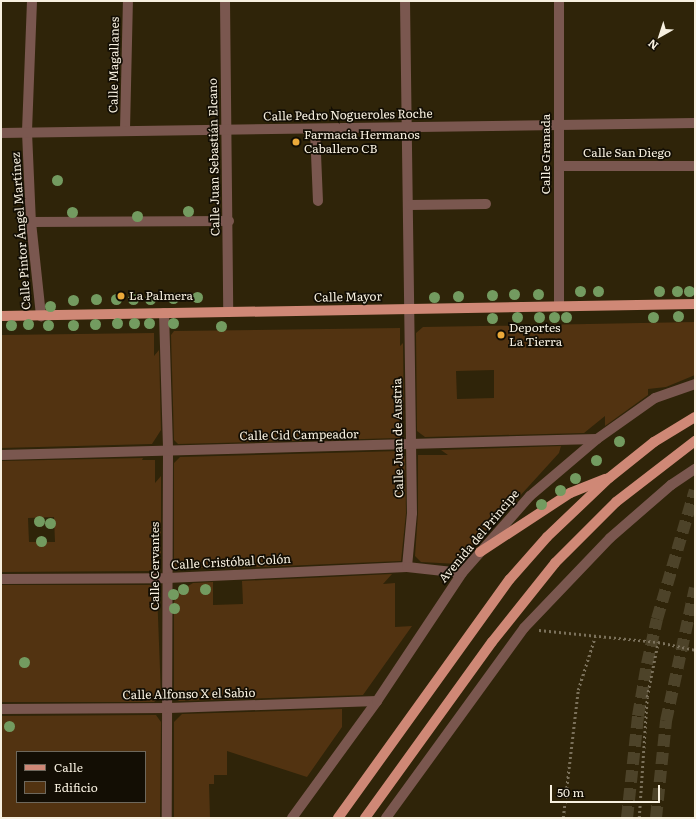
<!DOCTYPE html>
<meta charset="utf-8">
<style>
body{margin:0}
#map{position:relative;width:696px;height:819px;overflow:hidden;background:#2f2409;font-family:Literata,serif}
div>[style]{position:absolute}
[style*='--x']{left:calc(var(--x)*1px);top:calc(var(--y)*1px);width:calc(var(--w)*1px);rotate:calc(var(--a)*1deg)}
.building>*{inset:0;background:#523311}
.highway-tunnel>*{height:12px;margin-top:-6px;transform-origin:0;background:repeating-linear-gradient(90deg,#4d4329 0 12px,transparent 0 18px)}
.path>*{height:2.5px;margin-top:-1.25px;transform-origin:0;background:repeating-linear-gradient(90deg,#7b715b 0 2px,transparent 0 5px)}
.minor>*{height:10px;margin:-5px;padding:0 5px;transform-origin:5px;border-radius:5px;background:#7a574f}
.major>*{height:10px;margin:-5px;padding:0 5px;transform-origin:5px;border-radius:5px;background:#cf8876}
.trees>*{width:11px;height:11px;margin:-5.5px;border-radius:50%;background:#739b60}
.dots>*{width:11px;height:11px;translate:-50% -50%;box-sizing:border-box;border:2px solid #130e04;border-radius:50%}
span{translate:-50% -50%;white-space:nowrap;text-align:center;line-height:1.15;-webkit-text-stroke:3.5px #130e04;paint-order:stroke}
.street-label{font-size:12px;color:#f7f0e0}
.poi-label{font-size:12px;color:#f7f0e0}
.left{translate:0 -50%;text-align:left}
.frame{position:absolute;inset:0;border:2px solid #f7f0e0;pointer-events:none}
.legend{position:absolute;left:16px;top:751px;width:130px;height:52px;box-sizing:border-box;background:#130e04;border:1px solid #6e685c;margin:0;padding:5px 7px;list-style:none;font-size:12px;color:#f7f0e0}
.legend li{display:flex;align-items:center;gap:8px;height:20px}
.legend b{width:20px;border:1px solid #6e685c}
.north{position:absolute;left:640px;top:16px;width:40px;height:40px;-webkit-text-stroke:3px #130e04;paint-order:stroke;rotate:219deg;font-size:11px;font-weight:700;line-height:16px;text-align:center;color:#f7f0e0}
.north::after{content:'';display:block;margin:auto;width:14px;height:18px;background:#f7f0e0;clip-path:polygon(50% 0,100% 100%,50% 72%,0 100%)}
.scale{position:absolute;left:550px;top:785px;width:110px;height:18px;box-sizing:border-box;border:2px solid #f7f0e0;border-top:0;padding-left:5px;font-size:12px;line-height:14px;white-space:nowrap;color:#f7f0e0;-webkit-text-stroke:3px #130e04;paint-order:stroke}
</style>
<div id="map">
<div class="building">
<i style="clip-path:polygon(evenodd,695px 322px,695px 375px,666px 387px,648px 389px,648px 395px,605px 426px,605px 416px,584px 433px,425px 437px,417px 431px,416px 333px,423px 327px,695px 322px,494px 370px,494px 398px,457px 399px,456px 371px,494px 370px)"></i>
<i style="clip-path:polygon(400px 328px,400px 346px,403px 343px,404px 420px,400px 416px,400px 438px,178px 444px,174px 440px,171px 335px,174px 331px)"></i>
<i style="clip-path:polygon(154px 333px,154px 356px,159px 350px,161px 430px,152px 444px,1px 448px,1px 335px)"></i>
<i style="clip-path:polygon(561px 446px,559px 453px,458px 564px,421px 562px,415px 556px,418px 513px,418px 455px,448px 455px,441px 450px)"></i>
<i style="clip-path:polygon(400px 451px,400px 456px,405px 456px,406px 513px,401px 561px,234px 568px,174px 568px,174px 463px,180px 457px)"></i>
<i style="clip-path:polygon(evenodd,143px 458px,142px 460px,155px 460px,155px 483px,161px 476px,161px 556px,156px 551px,156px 571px,1px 572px,1px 461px,143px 458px,54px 517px,55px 542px,29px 542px,28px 518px,54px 517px)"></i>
<i style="clip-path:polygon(392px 574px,383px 584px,395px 583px,395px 627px,412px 626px,363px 695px,179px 701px,174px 696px,174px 602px,178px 592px,193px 583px,213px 582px,213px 605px,243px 604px,242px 581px)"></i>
<i style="clip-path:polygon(1px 585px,150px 585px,157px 591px,161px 696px,154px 702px,1px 702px)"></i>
<i style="clip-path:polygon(342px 709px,342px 727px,307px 777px,227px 751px,227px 775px,214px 775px,214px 784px,209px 784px,210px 818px,174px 818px,174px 722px,182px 714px)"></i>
<i style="clip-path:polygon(evenodd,156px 715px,161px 722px,160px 818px,1px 818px,1px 716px,156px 715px,17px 752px,145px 752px,145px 802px,17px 802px,17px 752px)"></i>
</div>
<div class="highway-tunnel">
<i style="--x:627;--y:818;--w:103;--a:-83.8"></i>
<i style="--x:638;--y:716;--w:53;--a:-80.2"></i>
<i style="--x:647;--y:664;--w:46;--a:-77.5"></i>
<i style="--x:657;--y:619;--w:134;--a:-73.6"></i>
<i style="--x:656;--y:818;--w:98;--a:-84.1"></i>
<i style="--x:666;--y:721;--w:136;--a:-77.7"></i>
</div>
<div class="path">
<i style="--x:539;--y:630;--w:120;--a:5.8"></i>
<i style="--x:658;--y:642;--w:38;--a:12"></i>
<i style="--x:563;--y:818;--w:129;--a:-83.3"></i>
<i style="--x:578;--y:690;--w:56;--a:-72.2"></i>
<i style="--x:639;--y:818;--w:121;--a:-86.2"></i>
<i style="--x:647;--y:697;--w:56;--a:-78.7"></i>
</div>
<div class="minor">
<i style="--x:32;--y:1;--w:131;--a:92.2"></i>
<i style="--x:27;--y:132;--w:90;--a:87.5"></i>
<i style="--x:31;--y:222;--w:95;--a:83.9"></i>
<i style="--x:225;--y:1;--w:311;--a:89.4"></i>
<i style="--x:405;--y:1;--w:512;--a:89.22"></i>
<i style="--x:412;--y:513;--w:54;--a:95.3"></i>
<i style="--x:559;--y:1;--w:305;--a:90"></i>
<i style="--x:125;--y:130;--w:129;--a:-88.7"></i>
<i style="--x:315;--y:130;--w:71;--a:87.6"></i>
<i style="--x:1;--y:133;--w:694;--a:-0.83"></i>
<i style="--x:559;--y:166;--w:136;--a:0"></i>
<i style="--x:410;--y:205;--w:76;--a:-0.8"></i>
<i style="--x:31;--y:222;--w:198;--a:-0.3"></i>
<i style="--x:164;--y:313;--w:137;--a:88.3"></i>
<i style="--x:168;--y:450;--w:368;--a:90.2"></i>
<i style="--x:1;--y:455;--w:596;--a:-1.54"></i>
<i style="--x:1;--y:579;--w:166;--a:-0.3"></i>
<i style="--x:167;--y:578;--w:240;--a:-2.6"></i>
<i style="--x:407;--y:567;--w:55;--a:6.2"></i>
<i style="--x:1;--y:709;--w:168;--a:-0.3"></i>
<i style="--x:169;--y:708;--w:208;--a:-1.9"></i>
<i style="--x:292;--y:818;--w:145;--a:-54"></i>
<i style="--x:377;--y:701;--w:154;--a:-56.4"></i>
<i style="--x:462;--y:573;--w:103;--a:-48.6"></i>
<i style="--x:530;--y:496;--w:88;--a:-40.4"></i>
<i style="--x:597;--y:439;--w:71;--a:-35.3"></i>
<i style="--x:655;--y:398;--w:42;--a:-19.3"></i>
<i style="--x:386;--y:818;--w:235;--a:-54"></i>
<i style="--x:524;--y:628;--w:124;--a:-46.3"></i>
<i style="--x:610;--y:538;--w:81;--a:-41"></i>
<i style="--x:671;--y:485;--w:29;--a:-34"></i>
</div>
<div class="major">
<i style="--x:1;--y:316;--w:694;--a:-0.99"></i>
<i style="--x:480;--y:552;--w:108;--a:-33.2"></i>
<i style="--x:570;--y:493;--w:38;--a:-22"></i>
<i style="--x:338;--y:818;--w:294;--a:-54.3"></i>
<i style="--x:510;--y:579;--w:56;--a:-48.6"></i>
<i style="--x:547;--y:537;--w:86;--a:-43.6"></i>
<i style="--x:609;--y:478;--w:58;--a:-38.7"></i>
<i style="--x:654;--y:442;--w:48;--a:-31.4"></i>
<i style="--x:365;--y:818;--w:217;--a:-54.2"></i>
<i style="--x:492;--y:642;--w:101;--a:-51.4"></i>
<i style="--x:555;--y:563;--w:86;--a:-45"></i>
<i style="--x:616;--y:502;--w:100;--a:-37.7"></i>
</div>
<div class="trees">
<i style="left:57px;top:180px"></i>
<i style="left:188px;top:211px"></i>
<i style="left:72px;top:212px"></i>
<i style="left:137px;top:216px"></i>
<i style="left:580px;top:291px"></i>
<i style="left:598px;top:291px"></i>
<i style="left:659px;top:291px"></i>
<i style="left:677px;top:291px"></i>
<i style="left:689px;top:291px"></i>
<i style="left:514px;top:294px"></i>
<i style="left:538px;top:294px"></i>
<i style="left:492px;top:295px"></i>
<i style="left:458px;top:296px"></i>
<i style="left:197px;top:297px"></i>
<i style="left:434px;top:297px"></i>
<i style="left:173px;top:298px"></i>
<i style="left:96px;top:299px"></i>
<i style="left:116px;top:299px"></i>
<i style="left:133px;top:299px"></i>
<i style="left:150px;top:299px"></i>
<i style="left:73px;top:300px"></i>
<i style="left:50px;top:306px"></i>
<i style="left:678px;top:316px"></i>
<i style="left:517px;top:317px"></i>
<i style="left:539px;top:317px"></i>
<i style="left:554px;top:317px"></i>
<i style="left:566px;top:317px"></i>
<i style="left:653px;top:317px"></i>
<i style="left:492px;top:318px"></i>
<i style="left:117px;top:323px"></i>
<i style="left:134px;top:323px"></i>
<i style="left:149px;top:323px"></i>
<i style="left:173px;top:323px"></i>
<i style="left:28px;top:324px"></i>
<i style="left:95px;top:324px"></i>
<i style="left:11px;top:325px"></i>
<i style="left:48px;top:325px"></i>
<i style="left:73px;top:325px"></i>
<i style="left:221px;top:326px"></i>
<i style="left:619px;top:441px"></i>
<i style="left:596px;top:460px"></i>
<i style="left:575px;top:478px"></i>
<i style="left:560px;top:490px"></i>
<i style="left:541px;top:504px"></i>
<i style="left:39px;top:521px"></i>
<i style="left:50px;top:523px"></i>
<i style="left:41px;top:541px"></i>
<i style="left:183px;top:589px"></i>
<i style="left:205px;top:589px"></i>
<i style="left:173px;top:594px"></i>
<i style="left:174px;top:608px"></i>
<i style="left:24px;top:662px"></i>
<i style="left:9px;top:726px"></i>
</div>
<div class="dots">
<i style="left:296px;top:142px;background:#eba93a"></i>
<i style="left:121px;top:296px;background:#eba93a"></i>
<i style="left:501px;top:335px;background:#eba93a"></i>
</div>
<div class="street-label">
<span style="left:114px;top:65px;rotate:-89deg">Calle Magallanes</span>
<span style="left:348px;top:115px;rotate:-1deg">Calle Pedro Nogueroles Roche</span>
<span style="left:627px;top:153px">Calle San Diego</span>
<span style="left:546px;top:154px;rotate:-90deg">Calle Granada</span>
<span style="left:214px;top:157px;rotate:-91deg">Calle Juan Sebastián Elcano</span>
<span style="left:21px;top:231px;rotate:-94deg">Calle Pintor Ángel Martínez</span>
<span style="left:348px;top:297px;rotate:-1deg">Calle Mayor</span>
<span style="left:299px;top:435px;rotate:-1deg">Calle Cid Campeador</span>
<span style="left:398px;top:438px;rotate:-91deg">Calle Juan de Austria</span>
<span style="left:479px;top:536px;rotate:-50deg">Avenida del Príncipe</span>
<span style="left:231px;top:562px;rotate:-3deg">Calle Cristóbal Colón</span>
<span style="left:155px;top:566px;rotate:-90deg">Calle Cervantes</span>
<span style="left:189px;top:694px;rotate:-1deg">Calle Alfonso X el Sabio</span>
</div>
<div class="poi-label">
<span class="left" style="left:304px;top:142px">Farmacia Hermanos<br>Caballero CB</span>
<span class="left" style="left:129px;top:296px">La Palmera</span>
<span class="left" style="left:509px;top:335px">Deportes<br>La Tierra</span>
</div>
<div class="frame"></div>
<ul class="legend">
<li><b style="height:5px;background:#cf8876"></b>Calle</li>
<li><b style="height:11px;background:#523311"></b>Edificio</li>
</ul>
<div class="north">N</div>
<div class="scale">50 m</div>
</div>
